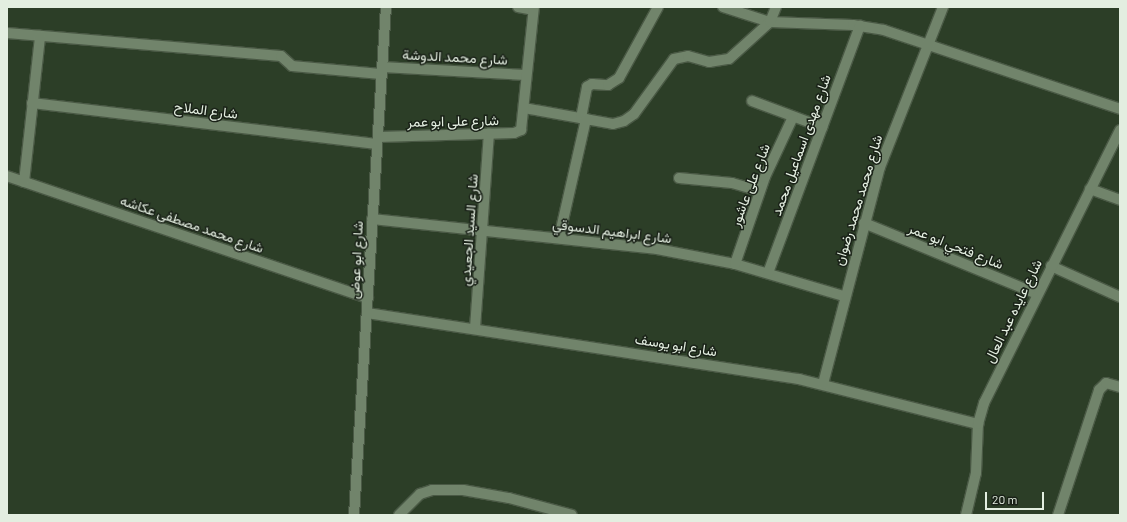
<!DOCTYPE html>
<meta charset="utf-8">
<style>
body{margin:0}
#map{position:relative;width:1127px;height:522px;overflow:hidden;background:#2c3e27;font-family:Barlow,Vazirmatn,sans-serif}
div>[style]{position:absolute}
[style*='--x']{left:calc(var(--x)*1px);top:calc(var(--y)*1px);width:calc(var(--w)*1px);rotate:calc(var(--a)*1deg)}
.roads{filter:drop-shadow(1px 0 #4a5945) drop-shadow(-1px 0 #4a5945) drop-shadow(0 1px #4a5945) drop-shadow(0 -1px #4a5945)}
.minor>*{height:10px;margin:-5px;padding:0 5px;transform-origin:5px;border-radius:5px;background:#71846b}
span{translate:-50% -50%;white-space:nowrap;text-align:center;line-height:1.15;-webkit-text-stroke:3px #1a2218;paint-order:stroke}
.street-label{font-size:14px;color:#e3eee0}
.frame{position:absolute;inset:0;border:8px solid #e3eee0;pointer-events:none}
.scale{position:absolute;left:985px;top:492px;width:59px;height:18px;box-sizing:border-box;border:2px solid #e3eee0;border-top:0;padding-left:5px;font-size:12px;line-height:14px;white-space:nowrap;color:#e3eee0;-webkit-text-stroke:3px #1a2218;paint-order:stroke}
</style>
<div id="map">
<div class="roads">
<div class="minor">
<i style="--x:518;--y:7;--w:15;--a:11"></i>
<i style="--x:723;--y:7;--w:49;--a:17.7"></i>
<i style="--x:770;--y:22;--w:83;--a:2.1"></i>
<i style="--x:853;--y:25;--w:31;--a:9"></i>
<i style="--x:884;--y:30;--w:249;--a:18.5"></i>
<i style="--x:7;--y:33;--w:275;--a:4.8"></i>
<i style="--x:281;--y:56;--w:15;--a:42"></i>
<i style="--x:292;--y:66;--w:89;--a:5.1"></i>
<i style="--x:382;--y:67;--w:144;--a:3.2"></i>
<i style="--x:752;--y:101;--w:75;--a:20.4"></i>
<i style="--x:32;--y:103;--w:347;--a:6.8"></i>
<i style="--x:524;--y:108;--w:90;--a:10.2"></i>
<i style="--x:613;--y:124;--w:11;--a:-15"></i>
<i style="--x:624;--y:121;--w:12;--a:-35"></i>
<i style="--x:634;--y:114;--w:68;--a:-54"></i>
<i style="--x:674;--y:59;--w:14;--a:-12"></i>
<i style="--x:688;--y:56;--w:22;--a:16"></i>
<i style="--x:709;--y:62;--w:20;--a:-9"></i>
<i style="--x:729;--y:59;--w:55;--a:-42.1"></i>
<i style="--x:770;--y:22;--w:16;--a:-68"></i>
<i style="--x:581;--y:118;--w:32;--a:-79"></i>
<i style="--x:587;--y:87;--w:6;--a:-31"></i>
<i style="--x:592;--y:84;--w:16;--a:4"></i>
<i style="--x:608;--y:85;--w:13;--a:-32"></i>
<i style="--x:619;--y:78;--w:81;--a:-61.2"></i>
<i style="--x:378;--y:137;--w:136;--a:-1.7"></i>
<i style="--x:514;--y:133;--w:8;--a:-23"></i>
<i style="--x:521;--y:130;--w:124;--a:-84"></i>
<i style="--x:7;--y:176;--w:381;--a:18.7"></i>
<i style="--x:679;--y:178;--w:53;--a:5.4"></i>
<i style="--x:732;--y:183;--w:29;--a:16"></i>
<i style="--x:24;--y:182;--w:147;--a:-83.7"></i>
<i style="--x:1090;--y:189;--w:32;--a:20"></i>
<i style="--x:372;--y:219;--w:287;--a:6"></i>
<i style="--x:657;--y:249;--w:79;--a:10.9"></i>
<i style="--x:735;--y:264;--w:114;--a:16.4"></i>
<i style="--x:864;--y:223;--w:187;--a:22.3"></i>
<i style="--x:559;--y:238;--w:122;--a:-77.2"></i>
<i style="--x:735;--y:264;--w:92;--a:-71"></i>
<i style="--x:765;--y:177;--w:66;--a:-65"></i>
<i style="--x:1051;--y:266;--w:76;--a:24.2"></i>
<i style="--x:768;--y:273;--w:264;--a:-69.6"></i>
<i style="--x:367;--y:313;--w:437;--a:8.7"></i>
<i style="--x:799;--y:379;--w:185;--a:14.1"></i>
<i style="--x:475;--y:328;--w:195;--a:-85.9"></i>
<i style="--x:823;--y:384;--w:224;--a:-75.3"></i>
<i style="--x:880;--y:167;--w:172;--a:-68.5"></i>
<i style="--x:354;--y:515;--w:509;--a:-86.4"></i>
<i style="--x:399;--y:515;--w:30;--a:-45"></i>
<i style="--x:420;--y:494;--w:13;--a:-18"></i>
<i style="--x:432;--y:490;--w:31;--a:0"></i>
<i style="--x:463;--y:490;--w:47;--a:9.9"></i>
<i style="--x:509;--y:498;--w:65;--a:15.1"></i>
<i style="--x:966;--y:515;--w:43;--a:-76.6"></i>
<i style="--x:976;--y:473;--w:49;--a:-87.7"></i>
<i style="--x:978;--y:424;--w:22;--a:-74"></i>
<i style="--x:984;--y:403;--w:305;--a:-63.5"></i>
<i style="--x:1058;--y:515;--w:132;--a:-71.8"></i>
<i style="--x:1099;--y:390;--w:10;--a:-45"></i>
<i style="--x:1106;--y:383;--w:15;--a:16"></i>
</div>
</div>
<div class="street-label">
<span style="left:455px;top:57px;rotate:3deg">شارع محمد الدوشة</span>
<span style="left:206px;top:110px;rotate:7deg">شارع الملاح</span>
<span style="left:453px;top:121px;rotate:-1deg">شارع على ابو عمر</span>
<span style="left:801px;top:145px;rotate:-70deg">شارع مهدى اسماعيل محمد</span>
<span style="left:750px;top:185px;rotate:-69deg">شارع على عاشور</span>
<span style="left:858px;top:200px;rotate:-73deg">شارع محمد محمد رضوان</span>
<span style="left:192px;top:224px;rotate:19deg">شارع محمد مصطفى عكاشه</span>
<span style="left:469px;top:230px;rotate:-86deg">شارع السيد الجعيدي</span>
<span style="left:612px;top:231px;rotate:7deg">شارع ابراهيم الدسوقي</span>
<span style="left:956px;top:246px;rotate:22deg">شارع فتحي ابو عمر</span>
<span style="left:356px;top:260px;rotate:-87deg">شارع ابو عوض</span>
<span style="left:1013px;top:311px;rotate:-64deg">شارع عايده عبد العال</span>
<span style="left:676px;top:345px;rotate:9deg">شارع ابو يوسف</span>
</div>
<div class="frame"></div>
<div class="scale">20 m</div>
</div>
